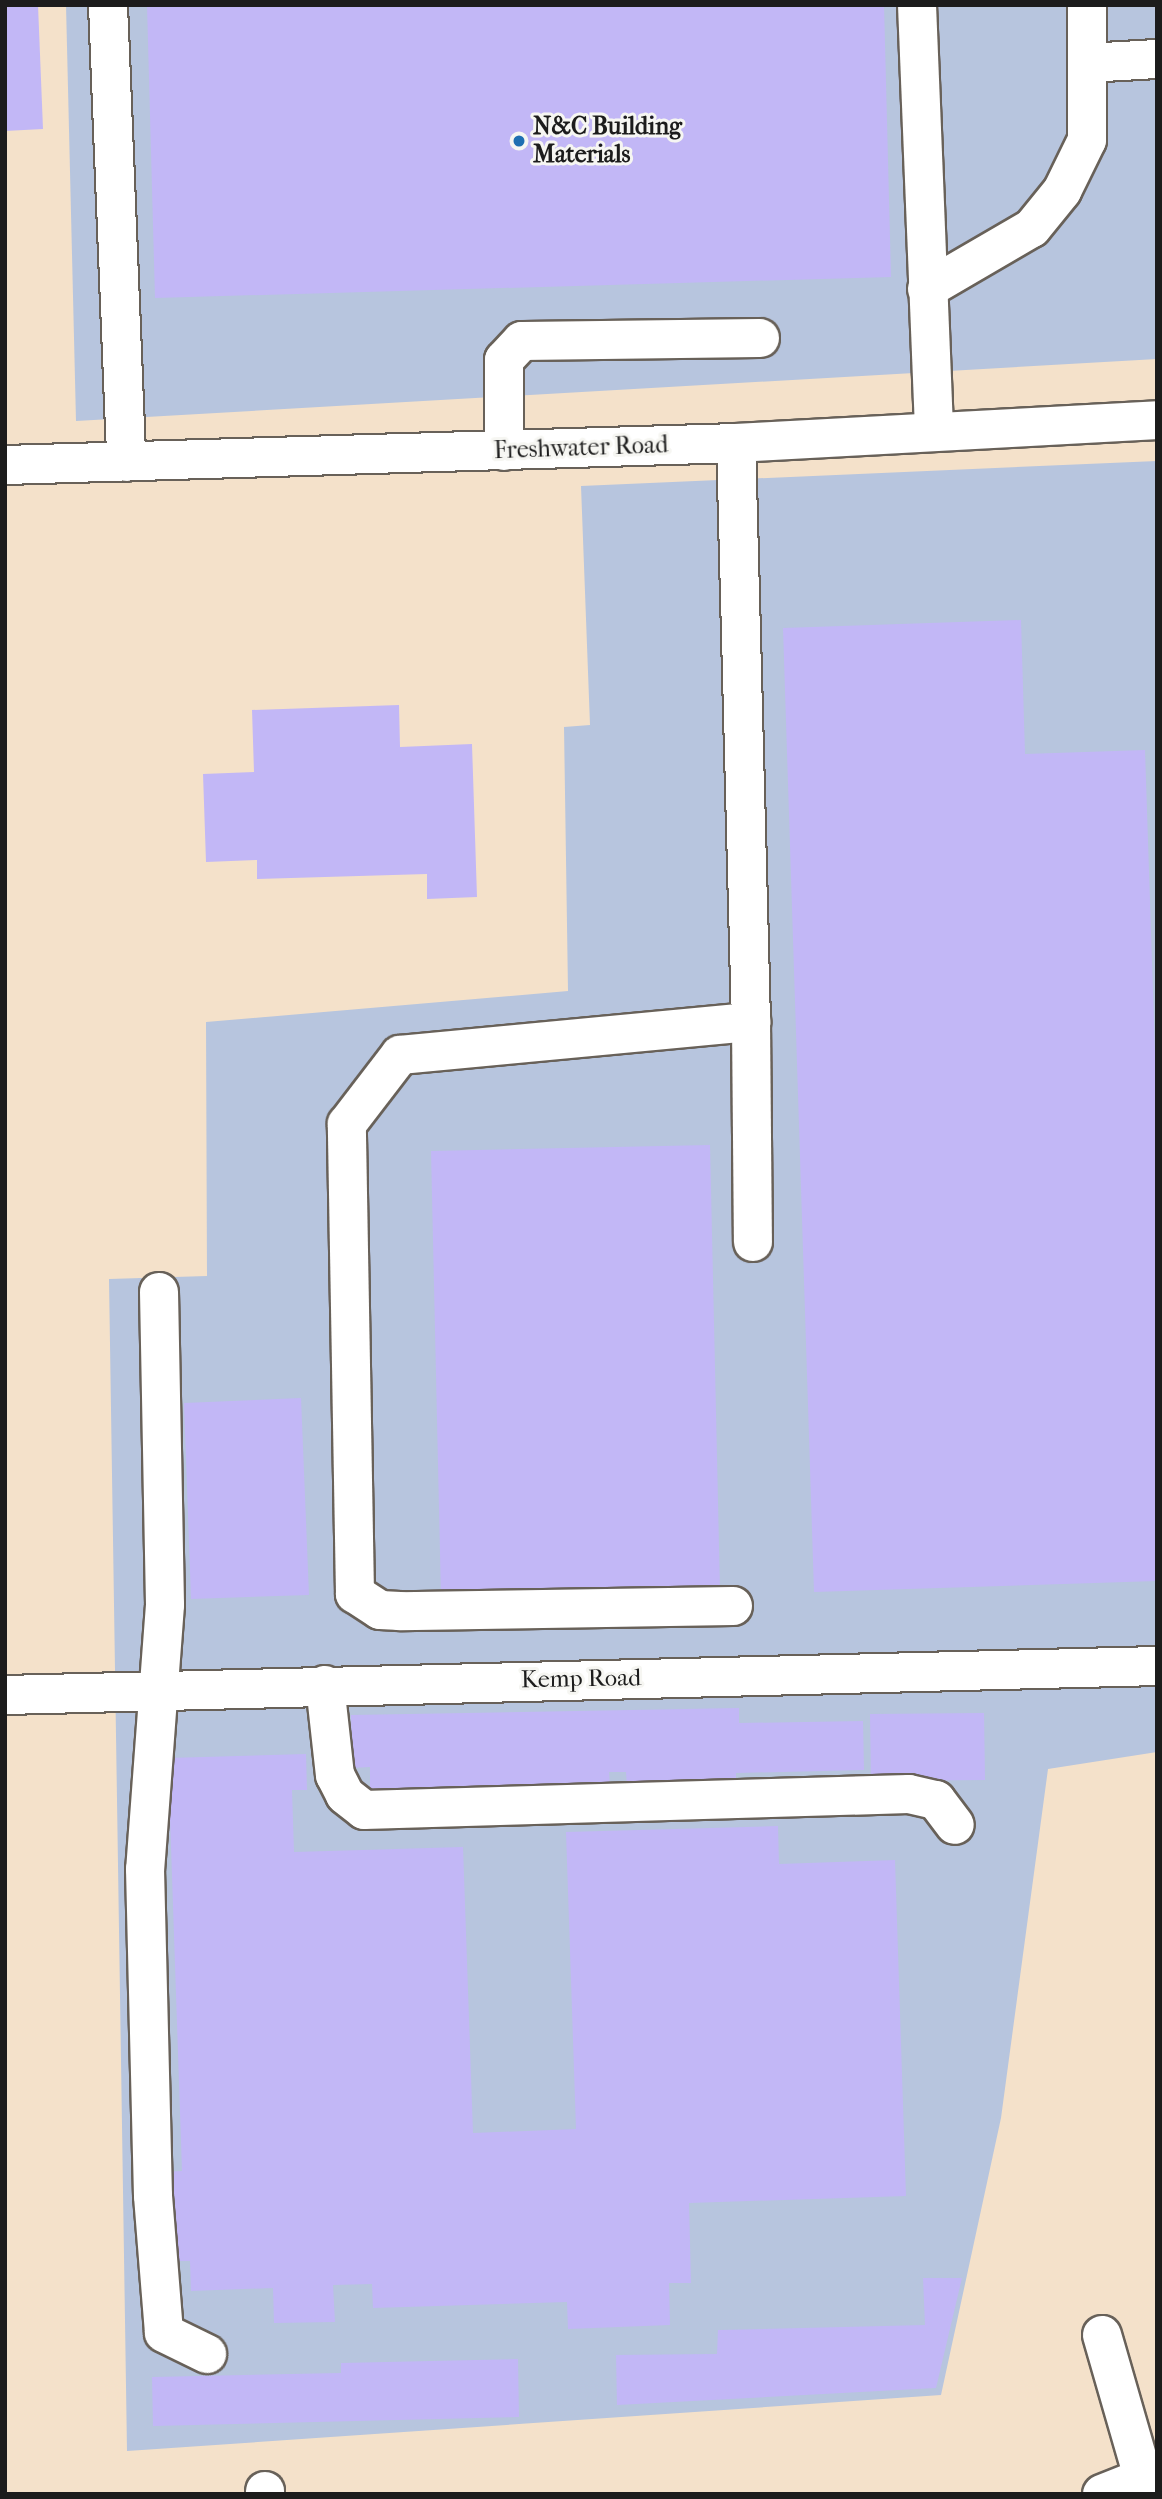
<!DOCTYPE html>
<style>
body{margin:0}
#map{position:relative;width:1162px;height:2499px;overflow:hidden;background:#f4e1ca;font-family:"IM FELL French Canon",serif}
div>[style]{position:absolute}
[style*='--x']{left:calc(var(--x)*1px);top:calc(var(--y)*1px);width:calc(var(--w)*1px);rotate:calc(var(--a)*1deg)}
.industrial>*{inset:0;background:#b7c5de}
.building>*{inset:0;background:#c2b7f6}
.roads{filter:drop-shadow(2px 0 #686159) drop-shadow(-2px 0 #686159) drop-shadow(0 2px #686159) drop-shadow(0 -2px #686159)}
.minor>*{height:38px;margin:-19px;padding:0 19px;transform-origin:19px;border-radius:19px;background:#fff}
.dots>*{width:19px;height:19px;translate:-50% -50%;box-sizing:border-box;border:4px solid #f6f6f2;border-radius:50%}
span{translate:-50% -50%;white-space:nowrap;text-align:center;line-height:1.15;-webkit-text-stroke:6px #f6f6f2;paint-order:stroke}
.poi-label{font-size:24px;color:#1c1c1c;font-weight:700}
.left{translate:0 -50%;text-align:left}
.street-label{font-size:24px;color:#1c1c1c}
.frame{position:absolute;inset:0;border:7px solid #1c1c1c;pointer-events:none}
</style>
<div id="map">
<div class="industrial">
<i style="clip-path:polygon(66px 5px,1157px 5px,1157px 359px,76px 421px)"></i>
<i style="clip-path:polygon(1157px 461px,1157px 1752px,1048px 1769px,1001px 2118px,941px 2395px,127px 2451px,109px 1279px,207px 1276px,206px 1022px,568px 991px,564px 727px,590px 725px,581px 486px)"></i>
</div>
<div class="building">
<i style="clip-path:polygon(5px 5px,38px 5px,43px 129px,5px 131px)"></i>
<i style="clip-path:polygon(147px 5px,884px 5px,891px 277px,155px 298px)"></i>
<i style="clip-path:polygon(1021px 620px,1025px 754px,1145px 750px,1157px 1113px,1157px 1581px,814px 1592px,783px 628px)"></i>
<i style="clip-path:polygon(399px 705px,400px 747px,472px 744px,477px 897px,427px 899px,427px 874px,257px 879px,257px 860px,206px 862px,203px 774px,254px 772px,252px 710px)"></i>
<i style="clip-path:polygon(710px 1145px,720px 1591px,441px 1598px,431px 1151px)"></i>
<i style="clip-path:polygon(301px 1398px,309px 1595px,191px 1599px,184px 1403px)"></i>
<i style="clip-path:polygon(739px 1708px,739px 1723px,863px 1721px,864px 1770px,736px 1773px,736px 1785px,627px 1787px,626px 1772px,609px 1772px,610px 1788px,370px 1792px,370px 1767px,352px 1768px,351px 1715px)"></i>
<i style="clip-path:polygon(984px 1713px,985px 1780px,871px 1781px,870px 1714px)"></i>
<i style="clip-path:polygon(306px 1754px,307px 1790px,292px 1790px,294px 1852px,463px 1847px,473px 2133px,576px 2129px,566px 1832px,778px 1826px,779px 1864px,895px 1860px,906px 2196px,689px 2203px,691px 2283px,669px 2283px,670px 2325px,568px 2329px,567px 2302px,373px 2308px,372px 2284px,333px 2285px,335px 2322px,274px 2323px,273px 2288px,191px 2291px,190px 2261px,164px 2261px,161px 2172px,182px 2171px,168px 1758px)"></i>
<i style="clip-path:polygon(923px 2278px,962px 2278px,936px 2388px,617px 2405px,616px 2355px,717px 2354px,718px 2330px,925px 2325px)"></i>
<i style="clip-path:polygon(518px 2359px,519px 2417px,153px 2426px,152px 2377px,341px 2373px,341px 2363px)"></i>
</div>
<div class="roads">
<div class="minor">
<i style="--x:108;--y:5;--w:457;--a:87.7"></i>
<i style="--x:917;--y:5;--w:427;--a:87.7"></i>
<i style="--x:1087;--y:63;--w:70;--a:-3.3"></i>
<i style="--x:927;--y:289;--w:121;--a:-30.2"></i>
<i style="--x:1032;--y:228;--w:48;--a:-51"></i>
<i style="--x:1062;--y:191;--w:57;--a:-63.9"></i>
<i style="--x:1087;--y:140;--w:135;--a:-90"></i>
<i style="--x:504;--y:451;--w:91;--a:-90"></i>
<i style="--x:504;--y:360;--w:26;--a:-47"></i>
<i style="--x:522;--y:341;--w:238;--a:-0.7"></i>
<i style="--x:5;--y:465;--w:731;--a:-1.72"></i>
<i style="--x:736;--y:443;--w:422;--a:-3.1"></i>
<i style="--x:751;--y:1022;--w:220;--a:89.5"></i>
<i style="--x:159;--y:1292;--w:313;--a:88.9"></i>
<i style="--x:165;--y:1605;--w:265;--a:94.3"></i>
<i style="--x:145;--y:1869;--w:327;--a:88.6"></i>
<i style="--x:153;--y:2196;--w:137;--a:85.4"></i>
<i style="--x:164;--y:2333;--w:48;--a:26"></i>
<i style="--x:733;--y:1606;--w:333;--a:179.1"></i>
<i style="--x:400;--y:1611;--w:20;--a:-177"></i>
<i style="--x:380;--y:1610;--w:30;--a:-147"></i>
<i style="--x:355;--y:1594;--w:470;--a:-91"></i>
<i style="--x:347;--y:1124;--w:87;--a:-52.5"></i>
<i style="--x:400;--y:1055;--w:353;--a:-5.4"></i>
<i style="--x:751;--y:1022;--w:579;--a:-91.48"></i>
<i style="--x:325;--y:1685;--w:91;--a:83.7"></i>
<i style="--x:335;--y:1775;--w:22;--a:63"></i>
<i style="--x:345;--y:1795;--w:24;--a:38"></i>
<i style="--x:364;--y:1810;--w:545;--a:-1.68"></i>
<i style="--x:909;--y:1794;--w:28;--a:13"></i>
<i style="--x:936;--y:1800;--w:31;--a:53"></i>
<i style="--x:5;--y:1695;--w:1152;--a:-1.44"></i>
<i style="--x:1102;--y:2335;--w:148;--a:73.9"></i>
<i style="--x:265;--y:2491;--w:3;--a:90"></i>
<i style="--x:1102;--y:2494;--w:59;--a:-21.8"></i>
</div>
</div>
<div class="dots">
<i style="left:519px;top:141px;background:#1f6fb2"></i>
</div>
<div class="poi-label">
<span class="left" style="left:533px;top:141px">N&amp;C Building<br>Materials</span>
</div>
<div class="street-label">
<span style="left:581px;top:448px;rotate:-2deg">Freshwater Road</span>
<span style="left:581px;top:1679px;rotate:-1deg">Kemp Road</span>
</div>
<div class="frame"></div>
</div>
